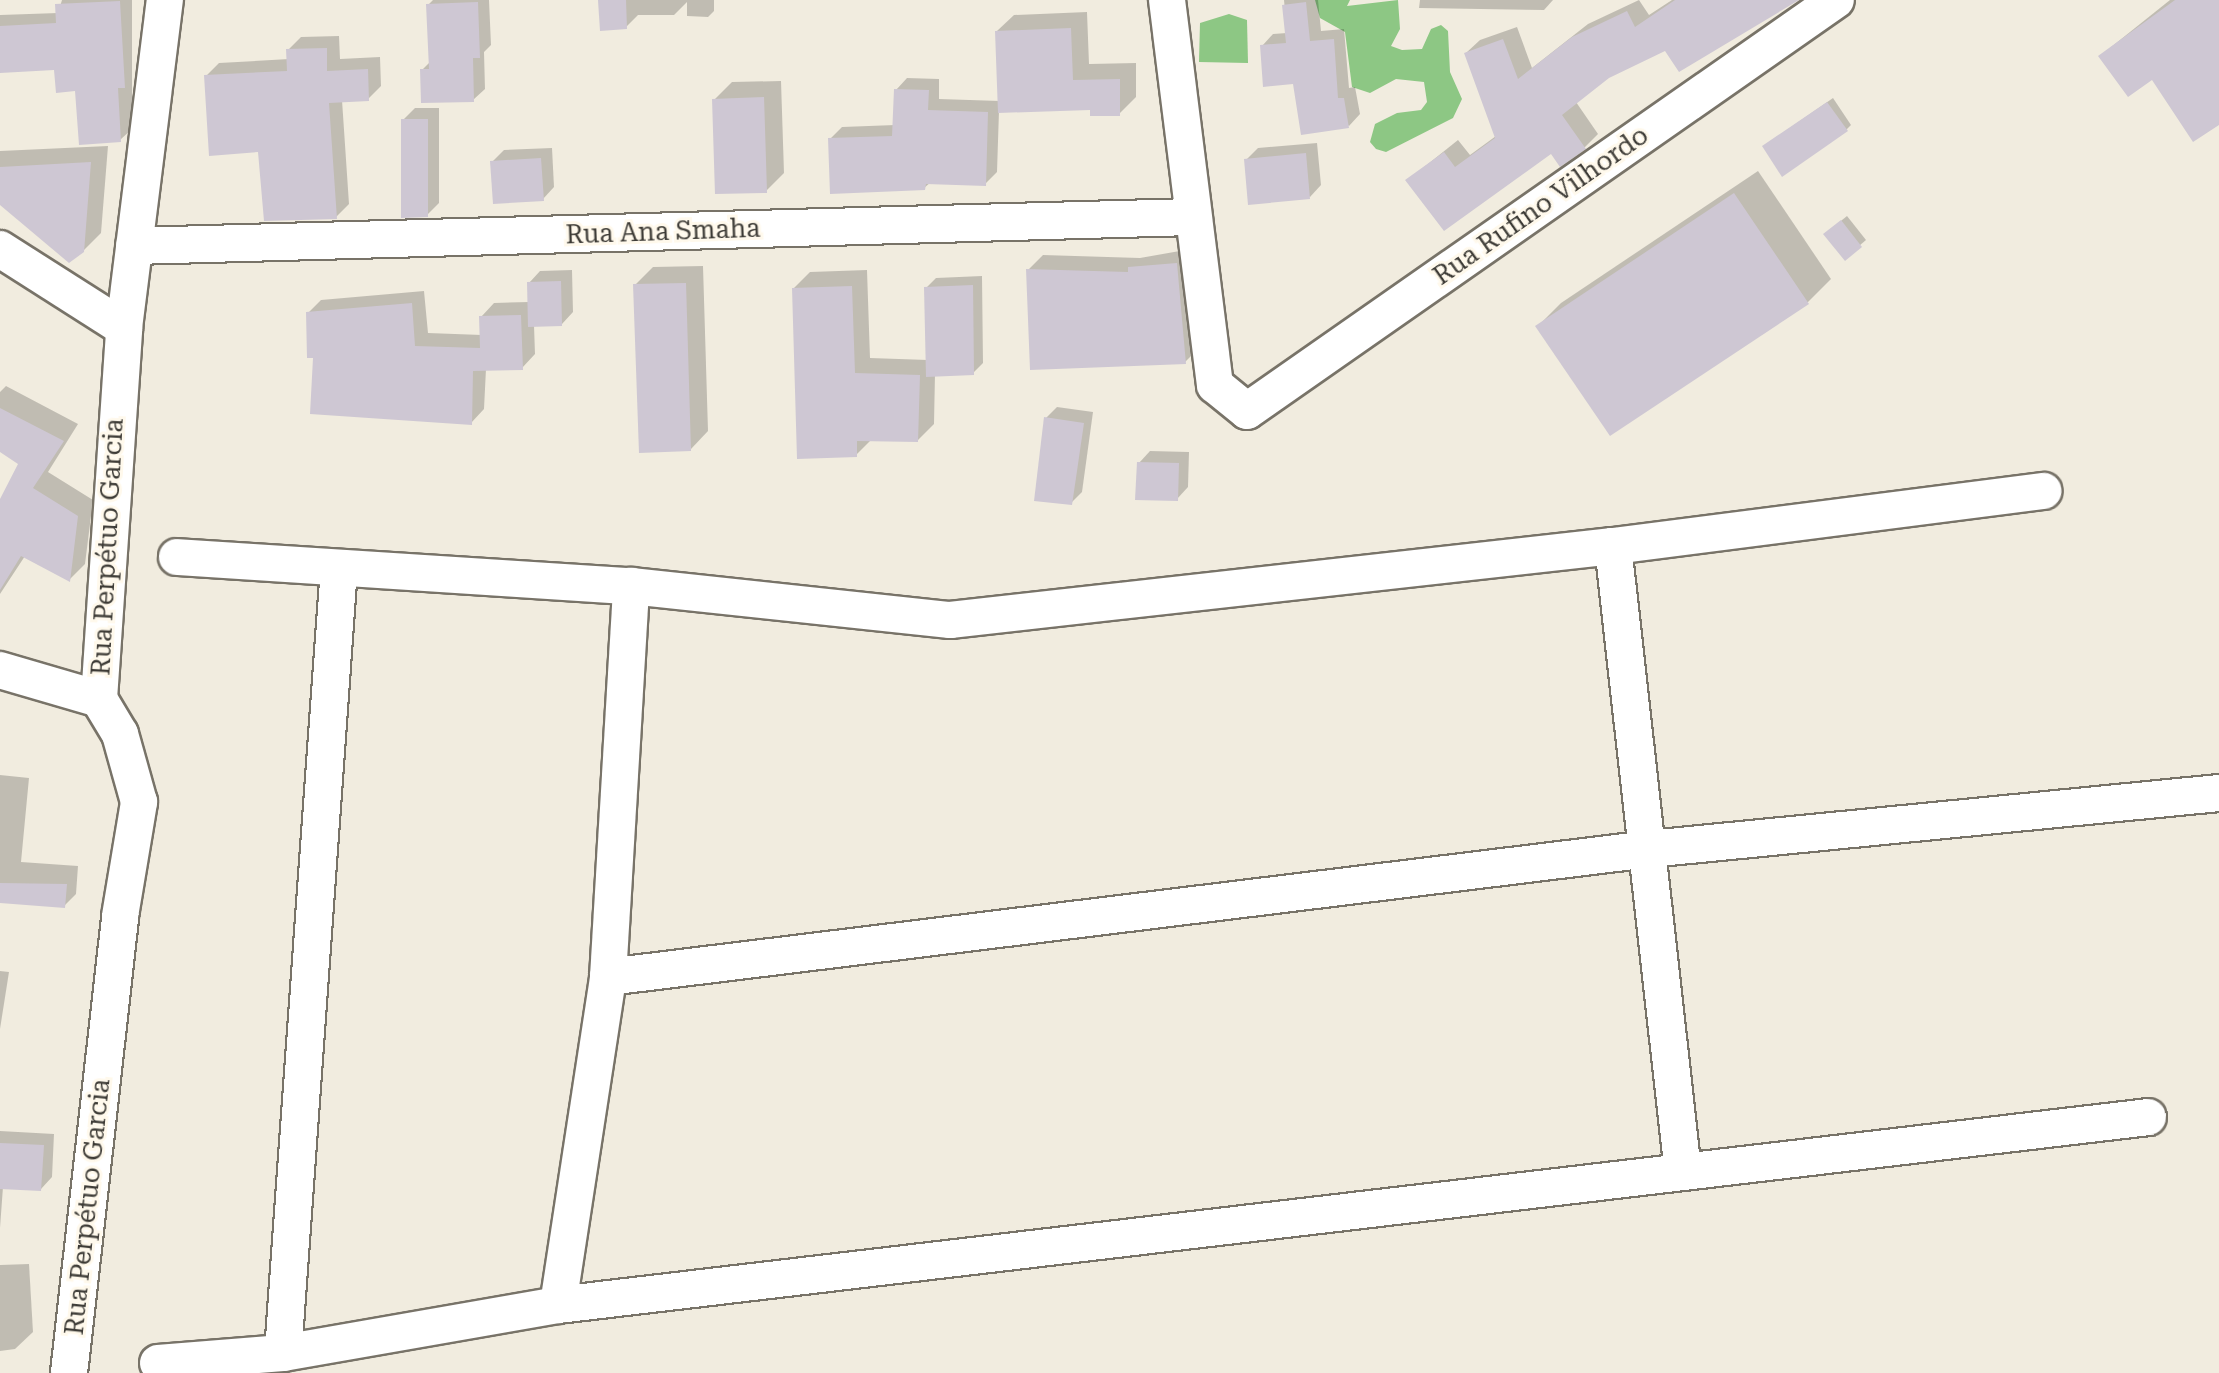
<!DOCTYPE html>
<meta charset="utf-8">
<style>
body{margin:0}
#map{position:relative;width:2219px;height:1373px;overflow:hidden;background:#f1ecdf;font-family:"Roboto Serif",serif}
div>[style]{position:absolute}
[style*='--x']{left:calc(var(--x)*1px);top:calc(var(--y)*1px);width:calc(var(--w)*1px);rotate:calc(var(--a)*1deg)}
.forest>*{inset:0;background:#8dc784}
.shadow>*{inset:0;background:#0003}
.building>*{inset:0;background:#cec7d3}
.roads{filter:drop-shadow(2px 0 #787368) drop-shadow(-2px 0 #787368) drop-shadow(0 2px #787368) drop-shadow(0 -2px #787368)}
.minor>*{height:36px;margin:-18px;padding:0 18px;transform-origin:18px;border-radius:18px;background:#fff}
span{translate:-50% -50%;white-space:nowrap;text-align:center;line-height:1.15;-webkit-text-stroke:6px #fff9ec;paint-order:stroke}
.street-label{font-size:26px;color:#3d3b36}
</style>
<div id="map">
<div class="forest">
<i style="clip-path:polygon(1315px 0,1350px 0,1347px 6px,1398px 0,1400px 29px,1391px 46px,1402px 50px,1422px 49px,1431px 29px,1441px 25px,1448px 31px,1450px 72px,1462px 99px,1453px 118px,1386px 152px,1376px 149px,1370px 142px,1375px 124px,1397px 113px,1421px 110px,1427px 102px,1424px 82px,1396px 79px,1370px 93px,1352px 87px,1345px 32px,1320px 18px)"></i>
<i style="clip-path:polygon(1229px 14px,1247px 20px,1248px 63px,1199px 62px,1200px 23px)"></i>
</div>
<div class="shadow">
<i style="clip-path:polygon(62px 0,132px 0,132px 129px,120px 140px,56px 68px,0 71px,0 15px,58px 13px)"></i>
<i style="clip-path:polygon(433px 0,489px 0,491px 45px,484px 52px,485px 89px,473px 100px,422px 70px,430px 62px,428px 5px)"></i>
<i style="clip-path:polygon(600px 0,714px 0,714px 11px,708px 17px,687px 16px,687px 2px,674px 15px,638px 15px,626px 27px)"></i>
<i style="clip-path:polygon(1284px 0,1318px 0,1321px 31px,1344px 29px,1349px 88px,1355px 87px,1360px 114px,1349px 126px,1295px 82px,1262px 46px,1273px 34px,1287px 33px)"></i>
<i style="clip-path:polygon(1420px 0,1553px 0,1544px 10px,1419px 8px)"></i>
<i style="clip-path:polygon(1639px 0,1649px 15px,1672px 0,1794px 0,1666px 48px,1608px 77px,1576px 102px,1598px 134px,1585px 147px,1408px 180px,1458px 140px,1470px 155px,1496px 136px,1466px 53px,1480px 40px,1517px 27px,1532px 68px,1588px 24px)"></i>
<i style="clip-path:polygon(2170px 0,2219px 0,2219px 122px,2153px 77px,2100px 56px)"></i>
<i style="clip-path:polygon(1087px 12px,1089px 64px,1136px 63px,1136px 97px,1119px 114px,1092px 108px,999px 111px,997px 172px,985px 184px,931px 182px,924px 188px,830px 139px,842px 127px,895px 125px,896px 90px,907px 78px,939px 79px,939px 99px,1000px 101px,997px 31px,1014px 15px)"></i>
<i style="clip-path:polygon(339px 36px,340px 59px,380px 57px,381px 86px,368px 99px,342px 100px,349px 204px,336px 217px,260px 150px,206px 76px,219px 63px,289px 59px,288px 50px,301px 37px)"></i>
<i style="clip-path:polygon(781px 81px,784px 173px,766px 191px,714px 100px,732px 82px)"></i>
<i style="clip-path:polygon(1833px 98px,1851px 125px,1846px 130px,1764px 146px)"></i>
<i style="clip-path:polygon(415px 108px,439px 108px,439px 203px,427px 215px,403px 120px)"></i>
<i style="clip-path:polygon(1317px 143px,1321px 185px,1310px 197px,1246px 160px,1258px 148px)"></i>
<i style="clip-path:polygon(108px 146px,101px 233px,83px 251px,0 203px,0 151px)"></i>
<i style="clip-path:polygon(552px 148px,554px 187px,543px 199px,492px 162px,504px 150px)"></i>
<i style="clip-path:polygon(1758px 171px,1831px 279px,1808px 302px,1538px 326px,1561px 303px)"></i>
<i style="clip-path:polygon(1847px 216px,1866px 240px,1845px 258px,1831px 229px)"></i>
<i style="clip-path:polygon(1191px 249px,1199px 348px,1185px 362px,1028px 270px,1043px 255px,1140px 258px)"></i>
<i style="clip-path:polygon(703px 266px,708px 431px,691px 449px,635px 285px,653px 267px)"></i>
<i style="clip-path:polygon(572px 270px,573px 312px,562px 324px,534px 325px,535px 354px,522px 368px,486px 369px,484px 409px,471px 423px,315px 356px,308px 313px,321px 300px,424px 291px,428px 333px,482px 335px,481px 317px,494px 303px,529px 302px,529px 283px,540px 271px)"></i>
<i style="clip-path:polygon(867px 270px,870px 358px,928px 360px,926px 288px,936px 278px,982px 276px,983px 363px,973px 373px,935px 374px,934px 424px,918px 440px,872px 439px,856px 455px,794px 288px,810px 272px)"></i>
<i style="clip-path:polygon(6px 386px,78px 424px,48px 472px,93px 500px,85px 564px,69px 580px,25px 556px,0 594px,0 512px,21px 463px,0 450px,0 392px)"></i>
<i style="clip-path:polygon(1057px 407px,1093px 412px,1082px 492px,1071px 503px,1046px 418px)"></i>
<i style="clip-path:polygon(1150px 451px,1189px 452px,1188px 487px,1177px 499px,1139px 463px)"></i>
<i style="clip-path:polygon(0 775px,29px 778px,21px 862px,78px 866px,76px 894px,64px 906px,0 899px)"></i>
<i style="clip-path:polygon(0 971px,9px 972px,0 1029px)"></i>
<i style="clip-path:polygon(0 1131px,54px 1134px,52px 1177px,41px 1189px,3px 1187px,0 1228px)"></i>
<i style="clip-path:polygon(29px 1264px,33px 1332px,15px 1349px,0 1351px,0 1265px)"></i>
</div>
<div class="building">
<i style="clip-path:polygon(598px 0,626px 0,627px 29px,600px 31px)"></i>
<i style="clip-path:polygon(1675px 0,1799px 0,1679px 72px,1665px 51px,1609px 78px,1562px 115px,1586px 149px,1560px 167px,1551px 154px,1444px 231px,1405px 180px,1444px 152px,1455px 167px,1495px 138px,1464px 53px,1503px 39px,1518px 79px,1572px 37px,1627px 11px,1635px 27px)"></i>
<i style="clip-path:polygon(2175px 0,2219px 0,2219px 125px,2193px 142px,2152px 80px,2128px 97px,2098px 56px)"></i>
<i style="clip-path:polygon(120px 1px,125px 88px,118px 88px,121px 142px,79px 145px,75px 91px,56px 93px,54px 70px,0 73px,0 26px,56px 23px,55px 4px)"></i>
<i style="clip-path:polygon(478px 2px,480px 58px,473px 58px,474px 102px,421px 103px,420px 69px,429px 69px,426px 4px)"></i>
<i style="clip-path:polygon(1306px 2px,1310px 41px,1334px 39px,1338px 98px,1344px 98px,1349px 128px,1301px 135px,1293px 84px,1263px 87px,1260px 45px,1286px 43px,1282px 5px)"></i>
<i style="clip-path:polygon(1071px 28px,1073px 80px,1120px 79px,1120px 116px,1090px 116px,1090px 110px,998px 113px,995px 31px)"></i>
<i style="clip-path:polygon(327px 48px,327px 71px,368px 69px,369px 101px,329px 103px,337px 219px,264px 221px,258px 152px,209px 156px,204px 75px,287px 71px,286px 49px)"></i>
<i style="clip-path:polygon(894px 89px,929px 90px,928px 110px,988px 112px,986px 186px,926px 184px,925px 190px,830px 194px,828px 138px,892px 136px)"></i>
<i style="clip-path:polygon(764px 97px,767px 193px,715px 194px,712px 99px)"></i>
<i style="clip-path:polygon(1827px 102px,1848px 131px,1782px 177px,1762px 146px)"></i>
<i style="clip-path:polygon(401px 119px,428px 119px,428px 217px,401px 218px)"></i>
<i style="clip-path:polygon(1306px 153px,1310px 199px,1248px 205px,1244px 159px)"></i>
<i style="clip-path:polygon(541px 158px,544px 201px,493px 204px,490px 161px)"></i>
<i style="clip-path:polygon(91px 162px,84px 252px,69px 263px,0 205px,0 167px)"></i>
<i style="clip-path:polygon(1734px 193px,1809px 304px,1610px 436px,1535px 326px)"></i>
<i style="clip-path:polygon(1841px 220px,1862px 247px,1845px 261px,1823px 234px)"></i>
<i style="clip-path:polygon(1177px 263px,1186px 364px,1030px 370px,1026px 269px,1128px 272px,1128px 267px)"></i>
<i style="clip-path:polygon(561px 281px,562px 326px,528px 327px,527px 282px)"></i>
<i style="clip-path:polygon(686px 283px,691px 451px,639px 453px,633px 284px)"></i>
<i style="clip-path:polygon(973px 285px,974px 375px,926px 377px,924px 287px)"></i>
<i style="clip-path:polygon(852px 286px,855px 373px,920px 375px,918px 442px,857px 441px,857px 457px,797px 459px,792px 288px)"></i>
<i style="clip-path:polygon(412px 303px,415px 346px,480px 348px,479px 316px,521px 315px,523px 370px,473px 371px,472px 425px,310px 414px,313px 358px,307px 358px,306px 312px)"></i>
<i style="clip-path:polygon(0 408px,64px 441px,33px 488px,78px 516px,70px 582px,21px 556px,0 590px,0 499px,18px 464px,0 452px)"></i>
<i style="clip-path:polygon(1044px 417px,1084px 423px,1072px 505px,1034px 501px)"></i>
<i style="clip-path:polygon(1137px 462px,1179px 463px,1178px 501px,1135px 500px)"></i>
<i style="clip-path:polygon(0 883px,67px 884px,65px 908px,0 903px)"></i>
<i style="clip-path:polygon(0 1143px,44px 1145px,41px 1191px,0 1189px)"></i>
</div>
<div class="roads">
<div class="minor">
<i style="--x:1167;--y:0;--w:388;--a:82.9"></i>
<i style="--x:1215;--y:385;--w:41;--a:39.1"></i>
<i style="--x:1247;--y:411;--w:718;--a:-34.91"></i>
<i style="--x:134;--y:246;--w:1059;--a:-1.57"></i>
<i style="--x:0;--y:249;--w:147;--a:32.5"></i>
<i style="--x:1613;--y:546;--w:630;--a:83.62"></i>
<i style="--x:177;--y:557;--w:455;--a:3.7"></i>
<i style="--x:631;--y:586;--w:321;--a:6.1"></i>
<i style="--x:950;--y:620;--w:667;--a:-6.37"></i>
<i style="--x:1613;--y:546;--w:434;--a:-7.3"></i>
<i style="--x:0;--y:670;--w:103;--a:16.3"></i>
<i style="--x:608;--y:977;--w:1049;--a:-7.01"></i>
<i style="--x:1649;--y:849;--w:573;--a:-5.61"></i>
<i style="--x:558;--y:1305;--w:332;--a:-81.3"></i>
<i style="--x:608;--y:977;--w:392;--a:-86.6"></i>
<i style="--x:283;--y:1353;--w:787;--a:-85.92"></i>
<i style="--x:158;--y:1363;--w:125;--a:-4.6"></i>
<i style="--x:283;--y:1353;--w:279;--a:-9.9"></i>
<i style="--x:558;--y:1305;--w:1601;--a:-6.74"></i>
<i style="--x:69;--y:1373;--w:460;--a:-83.6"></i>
<i style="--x:120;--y:916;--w:116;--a:-80.5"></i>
<i style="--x:139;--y:802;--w:71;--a:-105.6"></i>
<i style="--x:120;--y:734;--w:41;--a:-121"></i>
<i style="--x:99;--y:699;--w:372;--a:-86.1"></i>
<i style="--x:124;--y:328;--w:331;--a:-82.9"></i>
</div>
</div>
<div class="street-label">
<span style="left:1541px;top:206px;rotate:-35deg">Rua Rufino Vilhordo</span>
<span style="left:663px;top:232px;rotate:-2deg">Rua Ana Smaha</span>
<span style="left:108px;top:547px;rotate:-87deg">Rua Perpétuo Garcia</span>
<span style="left:88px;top:1207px;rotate:-84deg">Rua Perpétuo Garcia</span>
</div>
</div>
